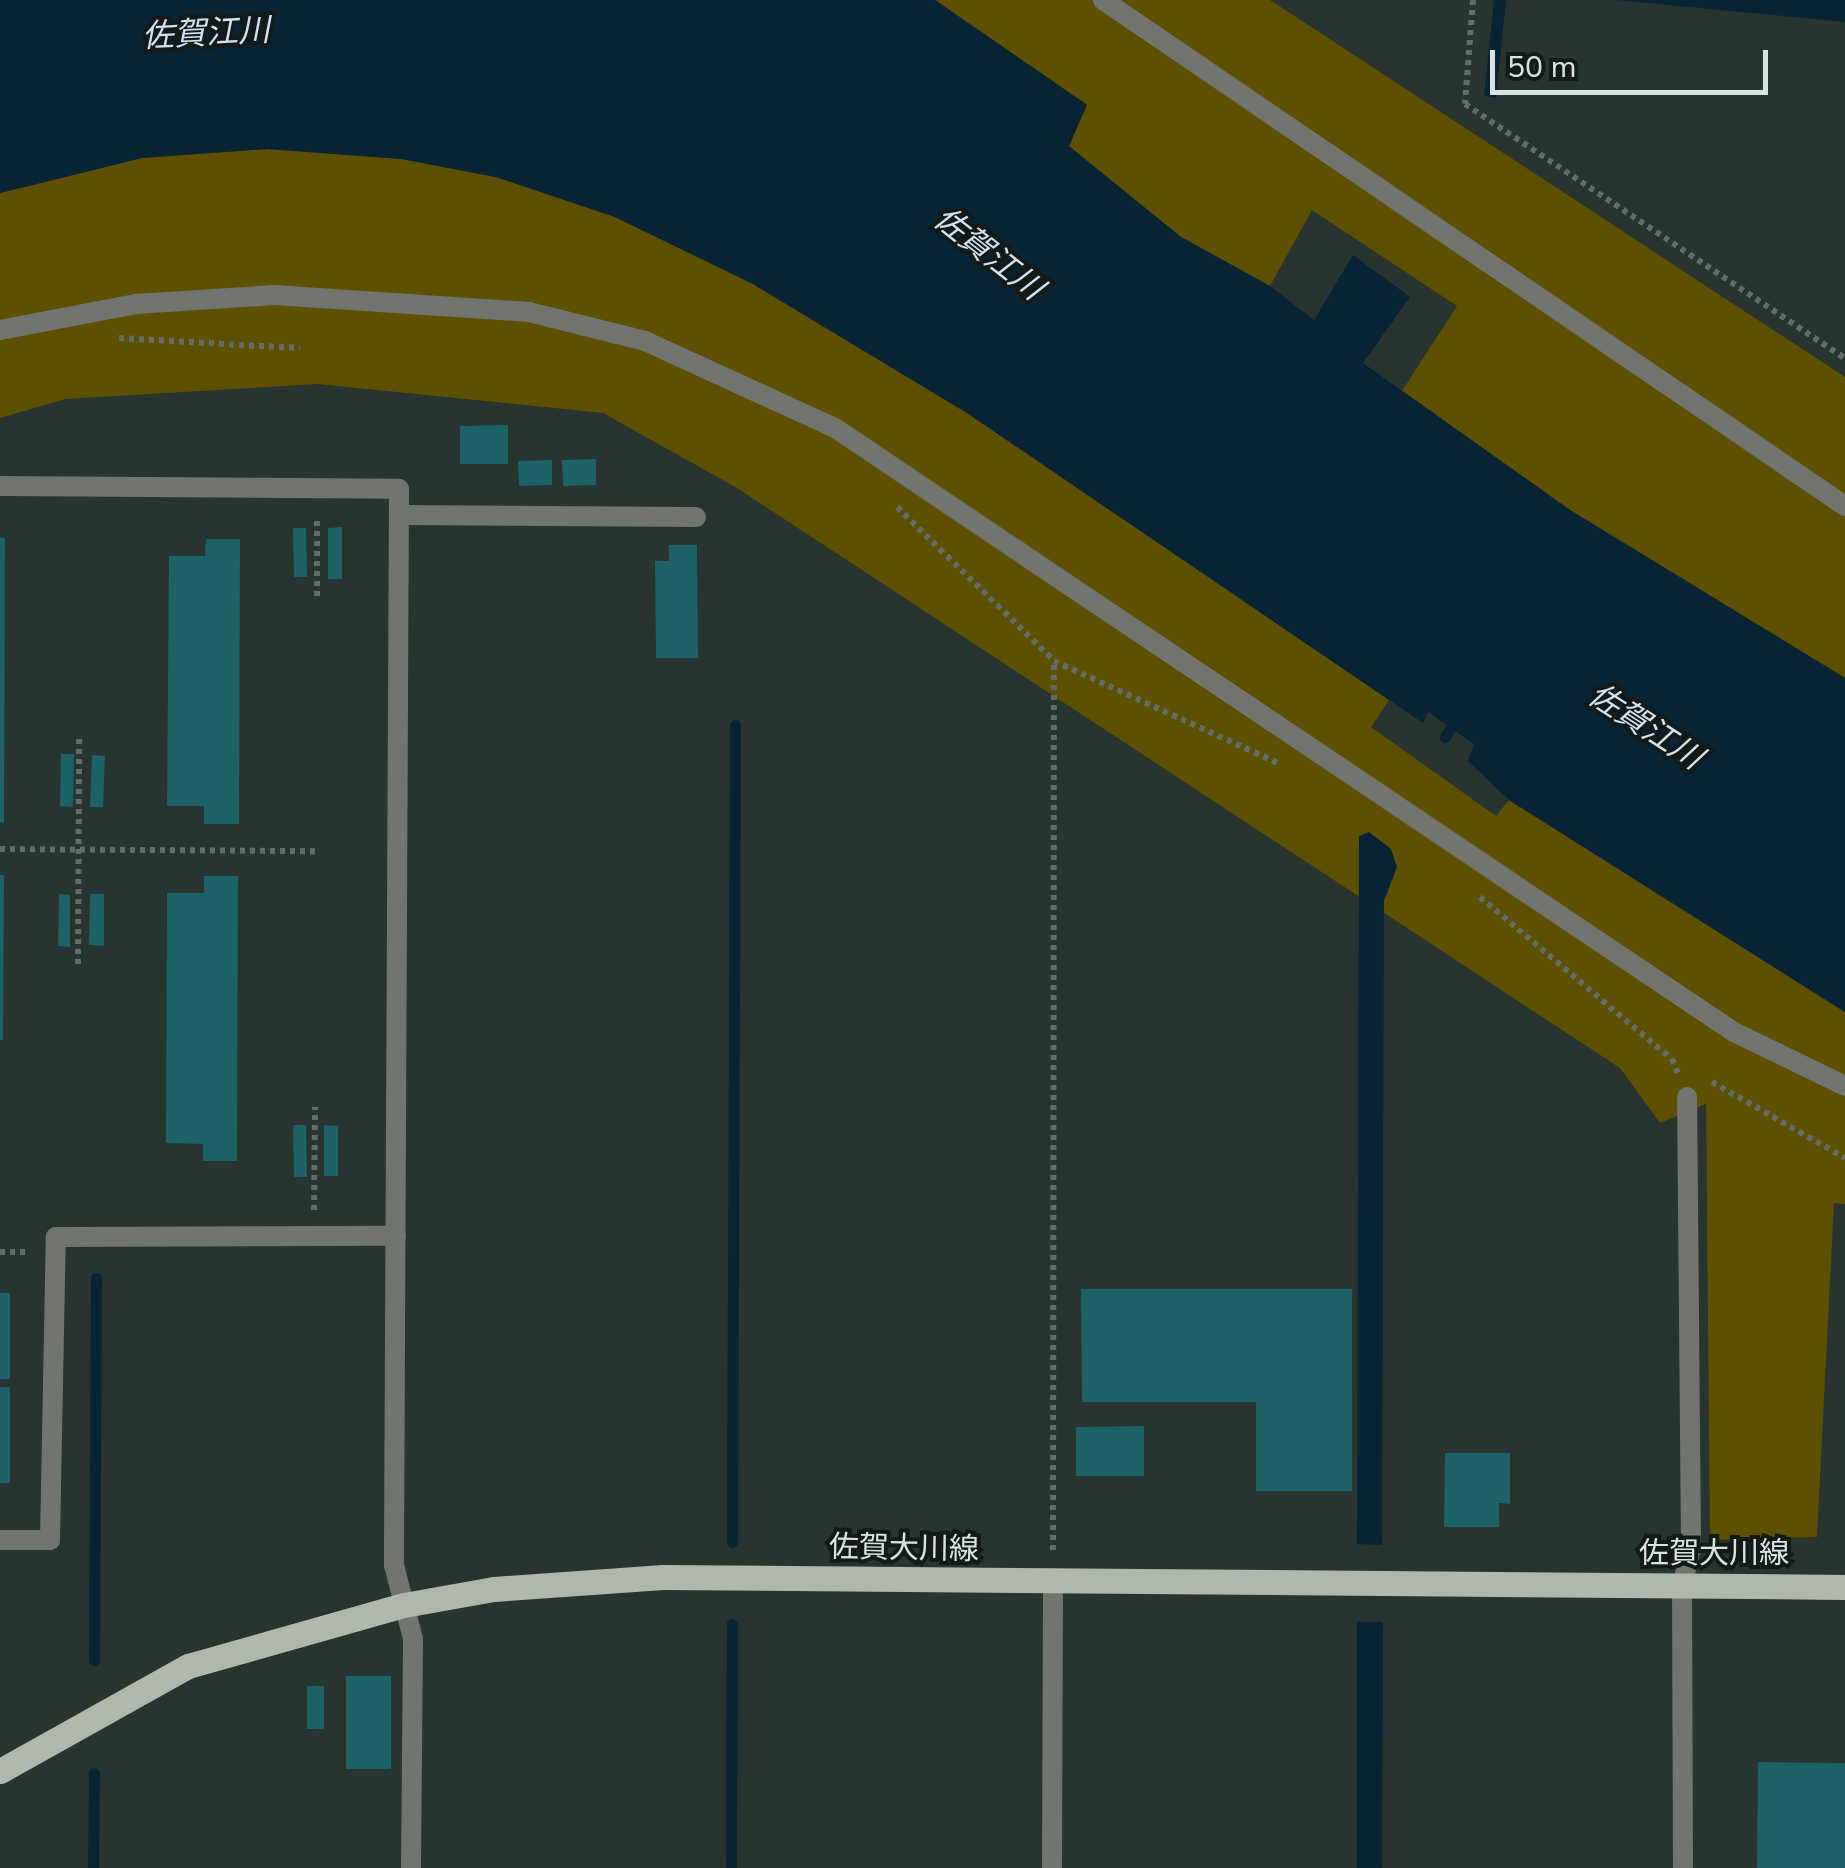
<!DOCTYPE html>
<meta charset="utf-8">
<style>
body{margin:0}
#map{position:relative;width:1845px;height:1868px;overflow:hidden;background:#27342f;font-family:"Nunito Sans","Noto Sans JP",sans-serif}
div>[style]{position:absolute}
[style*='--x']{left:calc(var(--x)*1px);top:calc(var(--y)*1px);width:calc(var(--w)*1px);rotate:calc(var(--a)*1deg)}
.green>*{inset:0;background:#5d5000}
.water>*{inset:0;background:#082434}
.stream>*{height:11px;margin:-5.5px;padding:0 5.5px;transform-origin:5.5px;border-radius:5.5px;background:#082434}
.building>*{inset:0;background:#1c6267}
.path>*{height:6px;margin-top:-3px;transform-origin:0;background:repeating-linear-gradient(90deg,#626d69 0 5px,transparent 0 10px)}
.service>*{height:20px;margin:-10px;padding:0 10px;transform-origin:10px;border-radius:10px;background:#71746f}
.minor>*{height:20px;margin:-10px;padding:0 10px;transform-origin:10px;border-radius:10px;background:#71746f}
.tertiary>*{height:20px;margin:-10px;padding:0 10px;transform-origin:10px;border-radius:10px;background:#71746f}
.primary>*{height:25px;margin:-12.5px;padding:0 12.5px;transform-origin:12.5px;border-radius:12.5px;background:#b0b7ac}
span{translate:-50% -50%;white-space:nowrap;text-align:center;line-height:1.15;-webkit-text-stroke:8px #141a18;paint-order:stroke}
.street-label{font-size:30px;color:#dbe3e0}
.water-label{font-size:32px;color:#cfe3f1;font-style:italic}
.scale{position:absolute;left:1490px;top:50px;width:278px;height:45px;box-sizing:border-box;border:5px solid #dbe3e0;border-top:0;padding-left:12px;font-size:30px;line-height:35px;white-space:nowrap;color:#dbe3e0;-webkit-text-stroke:8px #141a18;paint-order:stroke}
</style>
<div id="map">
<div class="green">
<i style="clip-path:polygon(935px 0,1270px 0,1845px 377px,1845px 678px,1570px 510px,1402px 391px,1457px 306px,1312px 210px,1270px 286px,1181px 237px,1068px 146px,1086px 104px)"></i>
<i style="clip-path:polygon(268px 149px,401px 159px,496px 177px,615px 217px,753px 284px,967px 413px,1389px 700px,1371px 727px,1496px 816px,1509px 800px,1845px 1012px,1845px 1204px,1834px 1203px,1817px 1537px,1710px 1540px,1706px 1104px,1660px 1123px,1620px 1068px,737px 488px,603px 413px,318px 384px,65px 399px,0 418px,0 193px,142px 158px)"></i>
</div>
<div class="water">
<i style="clip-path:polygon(0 0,935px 0,1087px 105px,1069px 146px,1181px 237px,1270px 286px,1314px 320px,1353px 255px,1410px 297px,1363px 363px,1570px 510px,1845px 678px,1845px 1012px,1509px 800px,1468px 761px,1474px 744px,1428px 712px,1423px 723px,967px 413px,753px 284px,615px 217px,496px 177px,401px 159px,268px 149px,142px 158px,0 193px)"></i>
<i style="clip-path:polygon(1494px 0,1506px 0,1496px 98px,1484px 96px)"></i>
<i style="clip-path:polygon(1617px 0,1845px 0,1845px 22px)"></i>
<i style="clip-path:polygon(1369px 832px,1391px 849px,1397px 867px,1384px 901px,1382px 1545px,1357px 1544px,1359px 836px)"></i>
<i style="clip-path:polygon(1357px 1622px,1383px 1622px,1382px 1868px,1357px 1868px)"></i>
</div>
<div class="stream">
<i style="--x:1445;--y:737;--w:26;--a:-58"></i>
<i style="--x:732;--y:1542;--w:817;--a:-89.79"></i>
<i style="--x:94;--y:1660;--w:382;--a:-89.7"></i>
<i style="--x:93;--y:1868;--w:95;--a:-89.4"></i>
<i style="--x:731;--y:1868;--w:244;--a:-89.8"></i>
</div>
<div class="building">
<i style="clip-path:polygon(508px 425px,508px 464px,460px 464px,460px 426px)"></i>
<i style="clip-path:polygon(596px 459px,596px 485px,563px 486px,562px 460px)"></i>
<i style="clip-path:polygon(552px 460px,552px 485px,519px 486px,518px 461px)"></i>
<i style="clip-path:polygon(342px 527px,342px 579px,328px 579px,328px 528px)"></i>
<i style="clip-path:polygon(293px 528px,306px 528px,307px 577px,294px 577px)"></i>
<i style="clip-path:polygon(0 538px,5px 538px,4px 823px,0 822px)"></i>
<i style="clip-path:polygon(206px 539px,240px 539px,239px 824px,204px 824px,204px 806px,167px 806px,169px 556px,205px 556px)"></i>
<i style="clip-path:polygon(669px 545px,697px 545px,698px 658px,656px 658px,655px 561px,669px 561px)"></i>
<i style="clip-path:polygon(61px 754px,74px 754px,73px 807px,60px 806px)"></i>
<i style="clip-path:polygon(92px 755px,105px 756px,103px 807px,90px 807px)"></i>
<i style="clip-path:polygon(0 875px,4px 875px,3px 1040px,0 1040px)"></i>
<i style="clip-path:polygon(204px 876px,238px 876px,237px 1161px,203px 1161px,203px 1144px,166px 1143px,167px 893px,204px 893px)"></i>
<i style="clip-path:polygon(59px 894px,70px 895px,70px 947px,58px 946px)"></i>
<i style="clip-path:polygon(90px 894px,104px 894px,104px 946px,89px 945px)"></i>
<i style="clip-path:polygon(293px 1125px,306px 1125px,307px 1177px,294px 1177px)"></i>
<i style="clip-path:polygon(324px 1125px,338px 1126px,338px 1176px,324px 1176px)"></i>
<i style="clip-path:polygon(1081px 1289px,1352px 1289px,1352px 1491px,1256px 1491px,1256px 1402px,1082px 1402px)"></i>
<i style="clip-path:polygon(0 1293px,10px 1293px,10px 1379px,0 1379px)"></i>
<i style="clip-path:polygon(0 1387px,10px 1387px,10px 1483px,0 1483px)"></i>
<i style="clip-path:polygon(1144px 1426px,1144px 1476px,1076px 1476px,1076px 1427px)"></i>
<i style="clip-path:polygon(1445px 1453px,1510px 1453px,1510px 1504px,1499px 1503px,1499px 1527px,1444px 1527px)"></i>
<i style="clip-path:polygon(346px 1676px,391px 1676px,391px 1769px,346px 1769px)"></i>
<i style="clip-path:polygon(307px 1686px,324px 1686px,324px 1729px,307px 1729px)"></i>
<i style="clip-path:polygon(1758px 1762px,1845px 1763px,1845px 1868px,1757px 1868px)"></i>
</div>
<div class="path">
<i style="--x:1473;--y:0;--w:104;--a:94.4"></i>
<i style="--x:1465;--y:104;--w:457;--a:33.8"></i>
<i style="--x:119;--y:338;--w:181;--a:3.2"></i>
<i style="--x:897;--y:507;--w:220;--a:44.4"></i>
<i style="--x:1054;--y:661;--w:248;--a:24.5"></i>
<i style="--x:317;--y:596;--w:79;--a:-90"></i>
<i style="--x:0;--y:849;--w:316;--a:0.4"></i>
<i style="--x:1480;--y:897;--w:251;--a:40.2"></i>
<i style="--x:1672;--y:1059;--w:16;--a:68"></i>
<i style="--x:78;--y:964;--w:227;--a:-89.7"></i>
<i style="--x:1712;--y:1082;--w:153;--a:29.7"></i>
<i style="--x:314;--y:1210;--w:103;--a:-89.4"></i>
<i style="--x:0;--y:1252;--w:29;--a:0"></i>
<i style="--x:1053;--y:1550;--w:889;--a:-89.94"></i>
</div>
<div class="service">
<i style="--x:1103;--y:0;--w:898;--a:34.29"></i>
<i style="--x:399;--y:515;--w:297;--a:0.4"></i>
</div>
<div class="minor">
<i style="--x:0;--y:330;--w:138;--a:-10.8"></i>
<i style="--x:136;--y:304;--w:138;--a:-3.7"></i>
<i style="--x:274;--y:295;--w:256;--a:3.8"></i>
<i style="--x:529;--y:312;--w:120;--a:14"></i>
<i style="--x:645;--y:341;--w:209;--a:24.6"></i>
<i style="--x:835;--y:428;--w:1083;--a:33.9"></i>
<i style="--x:1734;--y:1032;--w:123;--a:25.9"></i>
<i style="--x:0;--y:486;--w:399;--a:0.4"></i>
<i style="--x:399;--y:489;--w:1076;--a:90.27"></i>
<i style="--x:394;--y:1565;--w:76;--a:75.6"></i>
<i style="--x:413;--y:1639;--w:229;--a:90.5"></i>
<i style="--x:0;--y:1540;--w:50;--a:0"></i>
<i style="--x:50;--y:1540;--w:303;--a:-88.9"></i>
<i style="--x:56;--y:1237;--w:340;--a:-0.2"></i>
<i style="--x:1682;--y:1587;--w:41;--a:-77.3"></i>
<i style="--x:1691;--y:1547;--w:450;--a:-90.5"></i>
<i style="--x:1052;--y:1868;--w:283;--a:-89.8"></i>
</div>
<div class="tertiary">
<i style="--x:1682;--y:1587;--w:281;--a:89.8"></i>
</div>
<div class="primary">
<i style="--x:0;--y:1771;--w:215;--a:-29.2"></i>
<i style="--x:188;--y:1666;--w:224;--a:-15.8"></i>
<i style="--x:404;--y:1605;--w:91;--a:-10.1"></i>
<i style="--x:494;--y:1589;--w:169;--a:-4.1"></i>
<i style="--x:663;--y:1577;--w:1182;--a:0.48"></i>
</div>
<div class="street-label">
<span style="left:904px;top:1549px;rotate:1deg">佐賀大川線</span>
<span style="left:1714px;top:1554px">佐賀大川線</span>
</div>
<div class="water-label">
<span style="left:206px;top:34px;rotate:-3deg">佐賀江川</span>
<span style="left:988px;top:254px;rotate:38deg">佐賀江川</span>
<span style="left:1645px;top:727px;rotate:33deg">佐賀江川</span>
</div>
<div class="scale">50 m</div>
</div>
